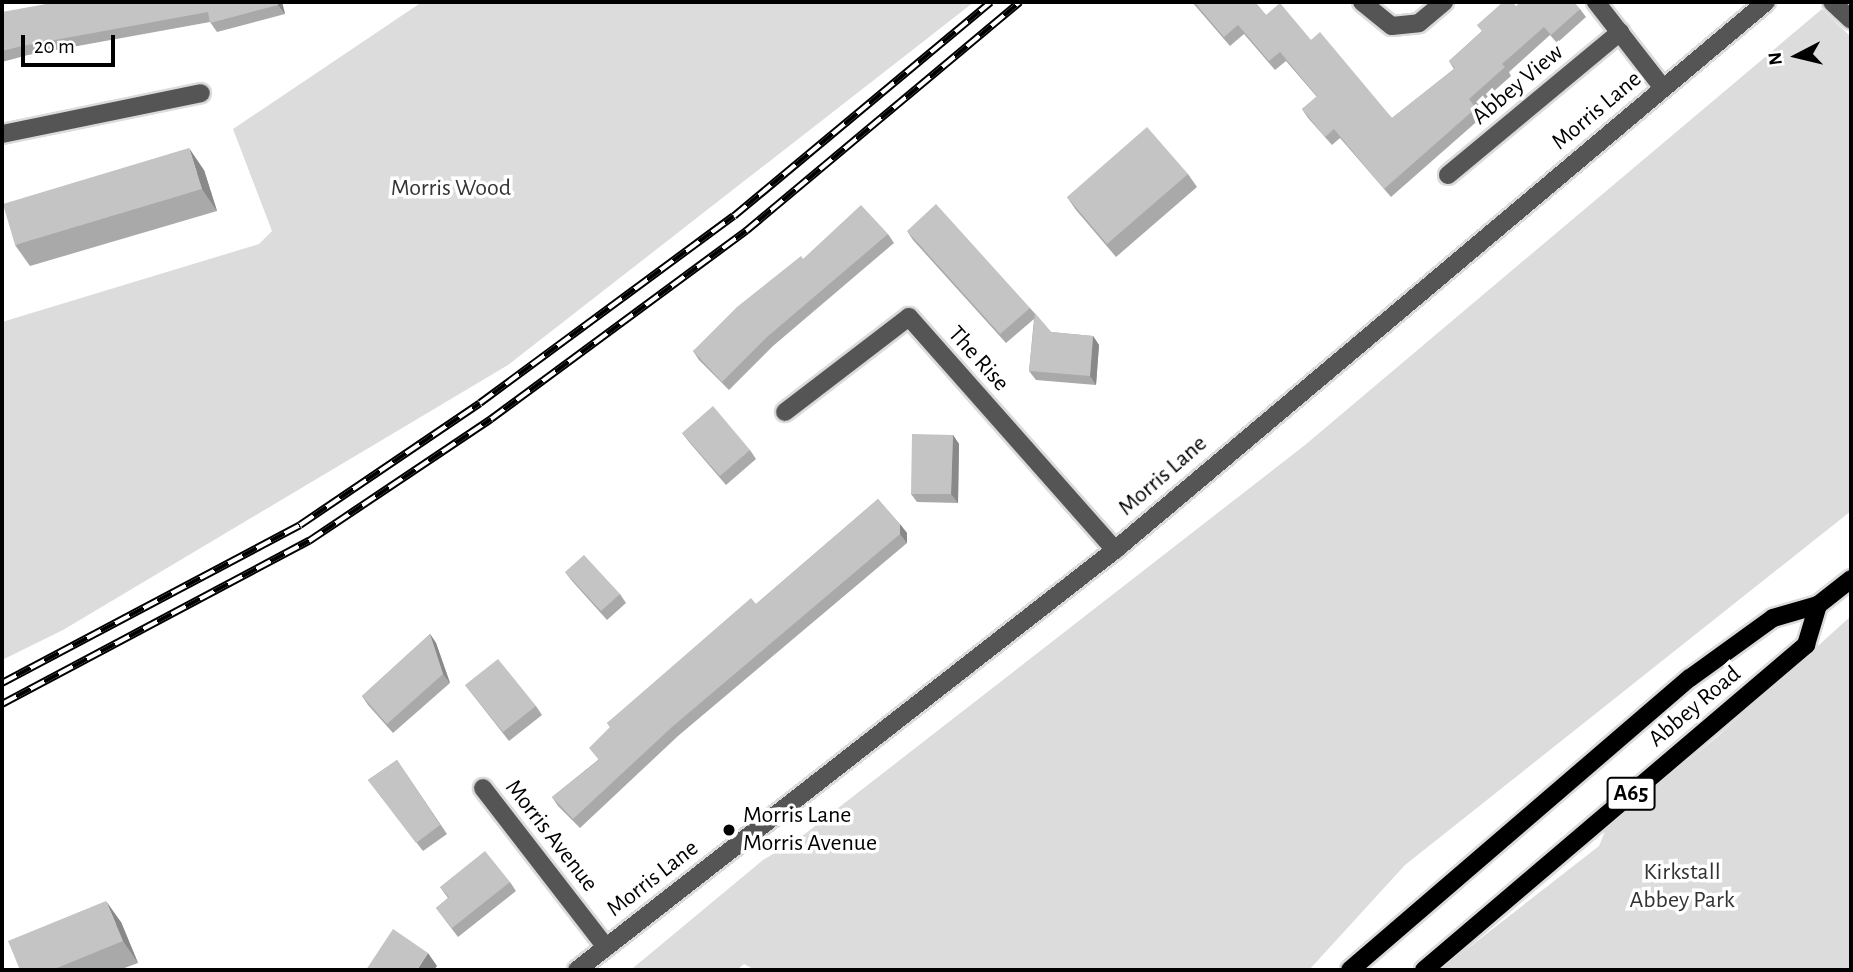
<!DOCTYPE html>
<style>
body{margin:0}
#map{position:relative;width:1853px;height:972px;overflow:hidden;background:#fff;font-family:"Alegreya Sans",sans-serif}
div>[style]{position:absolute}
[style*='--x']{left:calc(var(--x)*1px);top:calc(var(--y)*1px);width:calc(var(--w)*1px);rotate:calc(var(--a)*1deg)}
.green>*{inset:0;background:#dcdcdc}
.roads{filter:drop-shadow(2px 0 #dbdbdb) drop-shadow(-2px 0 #dbdbdb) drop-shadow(0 2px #dbdbdb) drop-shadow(0 -2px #dbdbdb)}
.minor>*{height:18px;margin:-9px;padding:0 9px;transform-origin:9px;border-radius:9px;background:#555}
.major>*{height:18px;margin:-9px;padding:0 9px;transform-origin:9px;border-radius:9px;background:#000}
.rail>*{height:8px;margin-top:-4px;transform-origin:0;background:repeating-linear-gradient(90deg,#fff 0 16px,#000 0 32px);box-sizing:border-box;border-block:2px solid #000}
.wall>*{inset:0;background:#a9a9a9}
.shaded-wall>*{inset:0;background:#898989}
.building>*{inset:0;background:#c4c4c4}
.dots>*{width:19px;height:19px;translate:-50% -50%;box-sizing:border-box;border:4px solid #fff;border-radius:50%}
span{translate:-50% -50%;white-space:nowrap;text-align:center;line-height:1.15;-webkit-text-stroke:7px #fff;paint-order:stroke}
.shield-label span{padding:2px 5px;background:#fff;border:2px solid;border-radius:5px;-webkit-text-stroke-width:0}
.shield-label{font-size:23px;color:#000;font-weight:700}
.street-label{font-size:24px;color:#000}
.park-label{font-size:24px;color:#333}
.poi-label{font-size:24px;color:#000}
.left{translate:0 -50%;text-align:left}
.frame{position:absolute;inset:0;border:4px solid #000;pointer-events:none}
.north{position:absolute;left:1762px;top:21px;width:70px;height:70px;-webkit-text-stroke:5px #fff;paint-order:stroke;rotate:263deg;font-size:19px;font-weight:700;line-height:28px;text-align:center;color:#000}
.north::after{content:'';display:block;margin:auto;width:24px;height:32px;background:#000;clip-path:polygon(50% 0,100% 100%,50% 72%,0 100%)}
.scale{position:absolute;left:21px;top:35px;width:94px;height:32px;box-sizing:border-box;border:4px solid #000;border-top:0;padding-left:9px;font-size:21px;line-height:24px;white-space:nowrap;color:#000;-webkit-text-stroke:5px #fff;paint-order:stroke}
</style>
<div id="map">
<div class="green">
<i style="clip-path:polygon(422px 2px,974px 2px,508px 365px,63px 630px,2px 660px,2px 322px,259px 244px,272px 231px,233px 129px)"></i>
<i style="clip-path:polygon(1822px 9px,1851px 37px,1851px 511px,1405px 865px,1309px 970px,755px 970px,744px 964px,737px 970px,633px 968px,763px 860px,797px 840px,1305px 445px)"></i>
<i style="clip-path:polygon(1851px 616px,1851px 970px,1440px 970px,1599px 846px,1607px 826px,1717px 737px)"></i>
</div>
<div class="roads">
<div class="minor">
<i style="--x:1362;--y:2;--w:38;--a:39"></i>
<i style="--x:1392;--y:26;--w:27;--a:-6"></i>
<i style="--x:1419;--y:23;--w:33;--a:-40"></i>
<i style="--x:1596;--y:2;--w:109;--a:52.1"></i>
<i style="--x:1832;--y:2;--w:26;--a:43"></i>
<i style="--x:2;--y:134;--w:203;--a:-11.6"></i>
<i style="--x:1448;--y:175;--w:224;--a:-39.7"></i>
<i style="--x:785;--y:412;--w:156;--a:-37.5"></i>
<i style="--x:909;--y:317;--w:311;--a:48.5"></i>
<i style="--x:483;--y:788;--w:201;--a:52.3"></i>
<i style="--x:577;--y:970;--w:683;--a:-37.98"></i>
<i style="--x:1115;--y:550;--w:851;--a:-40.09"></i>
</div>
<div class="major">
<i style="--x:1350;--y:970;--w:448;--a:-40.7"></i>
<i style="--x:1690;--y:678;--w:102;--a:-35.9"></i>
<i style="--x:1773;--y:618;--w:47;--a:-16.1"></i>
<i style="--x:1424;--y:970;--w:502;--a:-40.39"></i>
<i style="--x:1806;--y:645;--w:42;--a:-73.3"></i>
<i style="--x:1818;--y:605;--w:42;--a:-38.2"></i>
</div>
</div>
<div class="rail">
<i style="--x:2;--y:683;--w:337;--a:-27.9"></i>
<i style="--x:300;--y:525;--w:217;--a:-34.1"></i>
<i style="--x:480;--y:403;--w:315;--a:-36.4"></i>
<i style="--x:734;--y:216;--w:334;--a:-39.8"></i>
<i style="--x:2;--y:704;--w:348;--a:-28"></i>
<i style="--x:309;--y:541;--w:219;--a:-33.8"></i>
<i style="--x:491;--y:419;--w:317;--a:-36.4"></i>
<i style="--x:746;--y:231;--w:357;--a:-39.9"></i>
</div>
<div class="wall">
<i style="clip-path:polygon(282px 2px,285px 14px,217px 32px,210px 22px,28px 55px,2px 62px,2px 12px)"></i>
<i style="clip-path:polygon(1192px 2px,1255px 2px,1266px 15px,1311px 40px,1392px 118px,1454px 69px,1449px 61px,1482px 31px,1477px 25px,1516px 6px,1580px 9px,1586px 17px,1557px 43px,1550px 35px,1509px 72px,1511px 76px,1475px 108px,1482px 117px,1391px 197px,1340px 138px,1332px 145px,1308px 118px,1302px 109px,1317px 97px,1286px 61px,1275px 70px,1244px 34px,1230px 46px)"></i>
<i style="clip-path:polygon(204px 170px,217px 211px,30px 266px,15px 245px)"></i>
<i style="clip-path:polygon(1188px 174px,1197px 187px,1116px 257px,1076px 210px,1067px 197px)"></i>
<i style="clip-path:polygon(907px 231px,1030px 308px,1051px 332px,1093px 336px,1099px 345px,1096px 385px,1036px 380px,1029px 371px,1034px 319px,1006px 343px,913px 240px)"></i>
<i style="clip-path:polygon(888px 234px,894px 243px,773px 346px,729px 390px,699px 360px,693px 351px,803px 259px)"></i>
<i style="clip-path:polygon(682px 433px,750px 450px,756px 459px,726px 485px,689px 442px)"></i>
<i style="clip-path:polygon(953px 435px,959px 444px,958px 503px,917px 502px,911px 494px)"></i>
<i style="clip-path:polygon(878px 499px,907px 533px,907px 543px,678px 736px,580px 828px,558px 806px,552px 797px,598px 760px,610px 727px,607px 723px,756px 604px)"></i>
<i style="clip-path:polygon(565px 572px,620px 594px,626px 603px,607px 620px,572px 581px)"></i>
<i style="clip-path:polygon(430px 634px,436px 643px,450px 683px,393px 733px,368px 705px,362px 696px)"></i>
<i style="clip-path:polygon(465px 685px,536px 706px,542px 715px,509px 741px)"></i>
<i style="clip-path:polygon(397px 760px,447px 834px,423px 851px,368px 780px)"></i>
<i style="clip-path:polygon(510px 882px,516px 891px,458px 937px,436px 908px,448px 898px,440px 887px)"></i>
<i style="clip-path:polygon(121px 922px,138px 963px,119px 970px,20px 970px)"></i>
</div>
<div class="shaded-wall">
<i style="clip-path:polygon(278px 2px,282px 2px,285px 14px,278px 5px)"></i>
<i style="clip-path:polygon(189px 148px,204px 170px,217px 211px,202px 189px)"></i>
<i style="clip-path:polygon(1093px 336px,1099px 345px,1096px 385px,1090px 376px)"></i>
<i style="clip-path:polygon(953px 435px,959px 444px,958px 503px,951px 494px)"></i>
<i style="clip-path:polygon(900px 524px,907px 533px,907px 543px,900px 534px)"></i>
<i style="clip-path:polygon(430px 634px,436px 643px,450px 683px,443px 674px)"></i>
<i style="clip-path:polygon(106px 901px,121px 922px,138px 963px,123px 941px)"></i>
<i style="clip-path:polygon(428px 953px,437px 966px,434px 970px,417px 970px)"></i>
</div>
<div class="building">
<i style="clip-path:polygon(57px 2px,278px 2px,278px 5px,210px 23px,208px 12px,22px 46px,2px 51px,2px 12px)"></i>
<i style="clip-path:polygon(1194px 2px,1255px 2px,1266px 15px,1280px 3px,1311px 40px,1320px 32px,1392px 118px,1455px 68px,1449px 61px,1482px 31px,1477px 25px,1503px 2px,1512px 2px,1516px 6px,1521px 2px,1574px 2px,1580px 9px,1551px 35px,1544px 27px,1502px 64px,1505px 67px,1469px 99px,1476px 108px,1384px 189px,1334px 129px,1325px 137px,1302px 109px,1317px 96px,1280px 52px,1269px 61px,1238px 25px,1224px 37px)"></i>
<i style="clip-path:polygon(1147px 127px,1188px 174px,1107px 244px,1067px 197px)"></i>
<i style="clip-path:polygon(189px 148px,202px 189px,15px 245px,3px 204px)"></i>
<i style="clip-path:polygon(936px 204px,1030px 308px,1000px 334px,907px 231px)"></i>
<i style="clip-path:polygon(861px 205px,888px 234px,767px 337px,722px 382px,693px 351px,737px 307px,801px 256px,803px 259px)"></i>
<i style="clip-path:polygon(1035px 313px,1051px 332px,1093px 336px,1090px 376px,1029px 371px)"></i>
<i style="clip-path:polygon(713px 406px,750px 450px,720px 476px,682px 433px)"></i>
<i style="clip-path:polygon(912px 434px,953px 435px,951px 494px,911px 494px)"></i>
<i style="clip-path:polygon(878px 499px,900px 524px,900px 534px,672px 727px,573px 819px,552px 797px,599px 760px,589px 748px,610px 727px,607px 723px,751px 598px,756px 604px)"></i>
<i style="clip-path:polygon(584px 555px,620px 594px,601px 611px,565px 572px)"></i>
<i style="clip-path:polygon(430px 634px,443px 674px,387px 724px,362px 696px)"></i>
<i style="clip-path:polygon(498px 659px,536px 706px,503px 732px,465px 685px)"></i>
<i style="clip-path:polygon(397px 760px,440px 825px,416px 843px,368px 780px)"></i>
<i style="clip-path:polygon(485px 851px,510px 882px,452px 928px,436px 908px,449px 897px,440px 887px)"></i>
<i style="clip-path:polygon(106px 901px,123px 941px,52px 970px,20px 970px,8px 941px)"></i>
<i style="clip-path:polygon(393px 929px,428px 953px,417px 970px,366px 970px)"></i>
</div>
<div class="dots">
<i style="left:729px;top:830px;background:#000"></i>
</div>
<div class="shield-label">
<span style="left:1631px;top:794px">A65</span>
</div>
<div class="street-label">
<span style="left:1518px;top:85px;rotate:-40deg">Abbey View</span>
<span style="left:1597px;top:111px;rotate:-40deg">Morris Lane</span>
<span style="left:978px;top:359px;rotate:48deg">The Rise</span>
<span style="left:1163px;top:476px;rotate:-41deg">Morris Lane</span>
<span style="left:1695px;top:707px;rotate:-40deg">Abbey Road</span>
<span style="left:551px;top:836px;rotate:52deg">Morris Avenue</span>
<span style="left:653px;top:879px;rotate:-38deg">Morris Lane</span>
</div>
<div class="park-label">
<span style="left:451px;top:189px">Morris Wood</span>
<span style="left:1682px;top:887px">Kirkstall<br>Abbey Park</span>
</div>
<div class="poi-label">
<span class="left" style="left:743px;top:830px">Morris Lane<br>Morris Avenue</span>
</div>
<div class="frame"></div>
<div class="north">N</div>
<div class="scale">20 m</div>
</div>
